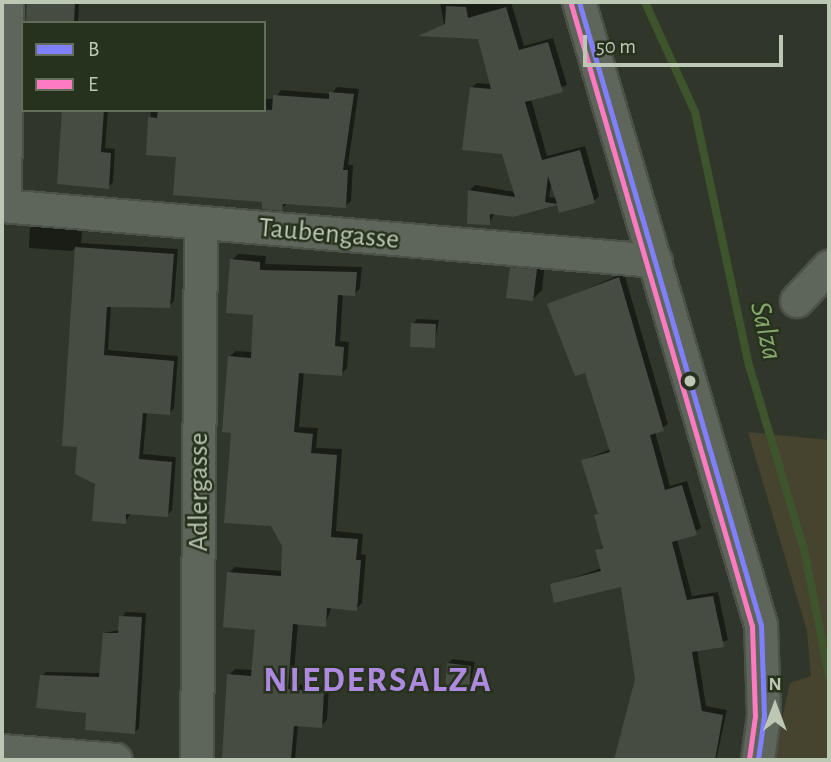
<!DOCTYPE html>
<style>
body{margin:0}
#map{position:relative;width:831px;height:762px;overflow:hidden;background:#30372a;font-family:"Alegreya Sans",sans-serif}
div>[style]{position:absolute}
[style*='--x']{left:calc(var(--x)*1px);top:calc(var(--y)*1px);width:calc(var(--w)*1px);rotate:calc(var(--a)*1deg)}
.green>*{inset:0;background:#46442f}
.shadow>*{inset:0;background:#0007}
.stream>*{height:8px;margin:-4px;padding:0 4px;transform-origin:4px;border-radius:4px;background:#3e542d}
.building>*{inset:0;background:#464c41}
.roads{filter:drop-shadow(2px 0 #4c5248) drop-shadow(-2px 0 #4c5248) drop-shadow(0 2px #4c5248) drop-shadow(0 -2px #4c5248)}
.minor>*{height:32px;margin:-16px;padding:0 16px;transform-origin:16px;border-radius:16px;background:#5e655a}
.bus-1>*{height:5px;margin:-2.5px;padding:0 2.5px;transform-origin:2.5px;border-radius:2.5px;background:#8080ff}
.bus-2>*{height:5px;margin:-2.5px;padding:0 2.5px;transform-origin:2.5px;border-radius:2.5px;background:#fe7ac1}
.dots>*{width:19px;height:19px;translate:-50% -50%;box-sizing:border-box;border:4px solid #26321d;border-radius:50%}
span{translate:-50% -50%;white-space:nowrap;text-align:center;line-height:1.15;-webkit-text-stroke:5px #26321d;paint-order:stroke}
.street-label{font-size:28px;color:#bcc8b3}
.water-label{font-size:30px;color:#87a76d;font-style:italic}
.district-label{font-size:35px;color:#ad8adf;font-weight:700;letter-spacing:2px}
.frame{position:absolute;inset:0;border:4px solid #bcc8b3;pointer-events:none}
.legend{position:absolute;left:21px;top:21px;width:245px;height:91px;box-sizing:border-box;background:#26321d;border:2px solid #626e59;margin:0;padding:9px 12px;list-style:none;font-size:21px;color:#bcc8b3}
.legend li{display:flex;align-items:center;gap:14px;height:35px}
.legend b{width:35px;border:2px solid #626e59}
.north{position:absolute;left:740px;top:671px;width:70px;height:70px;-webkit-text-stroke:5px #26321d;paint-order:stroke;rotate:0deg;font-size:19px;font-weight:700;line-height:28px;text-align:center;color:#bcc8b3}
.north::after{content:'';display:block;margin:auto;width:24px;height:32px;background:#bcc8b3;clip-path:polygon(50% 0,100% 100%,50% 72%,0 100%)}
.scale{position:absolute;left:583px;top:35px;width:200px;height:32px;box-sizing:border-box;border:4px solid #bcc8b3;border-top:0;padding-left:9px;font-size:21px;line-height:24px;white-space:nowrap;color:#bcc8b3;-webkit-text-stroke:5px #26321d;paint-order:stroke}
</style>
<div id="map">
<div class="green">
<i style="clip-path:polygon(748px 432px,829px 440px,829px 760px,773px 760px,790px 683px,811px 676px,807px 631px)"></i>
</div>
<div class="shadow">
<i style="clip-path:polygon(35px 2px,79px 2px,78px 23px,34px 23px)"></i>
<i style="clip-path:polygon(evenodd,440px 2px,511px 2px,524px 46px,553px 38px,567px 85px,531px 99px,547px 156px,585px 146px,599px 196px,594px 201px,558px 203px,513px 215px,495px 213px,489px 223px,470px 190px,475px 185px,515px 192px,504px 152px,463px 148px,471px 88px,477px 83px,491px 84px,480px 37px,446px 35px,440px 2px,552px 180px,557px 198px,549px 197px,552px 180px)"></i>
<i style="clip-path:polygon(337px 87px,359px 89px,348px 165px,353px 165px,351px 201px,345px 206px,287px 204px,281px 209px,178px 155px,148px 153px,151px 110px,264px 110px,264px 99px,275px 99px,281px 90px,331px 94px)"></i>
<i style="clip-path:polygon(63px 110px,108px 110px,105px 148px,115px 149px,113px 182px,108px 187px)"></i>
<i style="clip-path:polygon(113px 110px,145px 110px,143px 112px)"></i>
<i style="clip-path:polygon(40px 218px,83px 222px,81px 243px,178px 249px,174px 301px,169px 306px,111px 305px,108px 350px,178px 356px,174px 408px,169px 413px,147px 412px,143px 454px,176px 457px,172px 510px,167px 515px,131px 513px,125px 522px,96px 483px,79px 445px,64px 444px,77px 246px,72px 251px,29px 248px,30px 227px)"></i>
<i style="clip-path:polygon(238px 254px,266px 256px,265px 264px,362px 267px,360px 288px,354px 294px,343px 294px,340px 341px,349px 342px,347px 368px,341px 374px,304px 371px,299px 427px,318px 428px,316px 448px,342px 449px,336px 531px,363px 534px,361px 554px,366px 555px,362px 603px,356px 609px,332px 606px,325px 625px,298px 623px,293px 684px,329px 687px,327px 720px,321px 726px,298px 725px,295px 760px,227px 760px,229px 675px,235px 669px,253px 670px,257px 628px,229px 573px,235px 567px,283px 571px,284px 546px,233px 431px,230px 356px,236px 351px,253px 352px,255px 314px,232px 260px)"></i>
<i style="clip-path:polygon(521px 259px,545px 261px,542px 290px,532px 300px,512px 268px)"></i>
<i style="clip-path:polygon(624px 273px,668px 424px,655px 432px,670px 486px,687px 481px,701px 528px,677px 539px,692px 596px,718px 592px,728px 640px,697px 649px,706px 706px,727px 710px,716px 760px,615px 760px,637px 679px,622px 585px,552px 585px,602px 568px,597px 551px,604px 545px,596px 516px,599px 513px,583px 460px,611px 449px,586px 371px,549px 305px)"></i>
<i style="clip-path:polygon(417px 319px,439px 320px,434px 346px,413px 324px)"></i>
<i style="clip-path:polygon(125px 612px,146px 613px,139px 728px,135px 732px,88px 712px,42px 676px,46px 672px,101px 673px,104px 633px,119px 630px)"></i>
<i style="clip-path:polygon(453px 659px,475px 662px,469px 691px,448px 663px)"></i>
</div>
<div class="stream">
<i style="--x:645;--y:2;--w:121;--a:65.6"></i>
<i style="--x:695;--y:112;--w:259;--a:78"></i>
<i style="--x:749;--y:365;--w:196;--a:73.4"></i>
<i style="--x:805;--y:553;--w:125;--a:79"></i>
</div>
<div class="building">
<i style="clip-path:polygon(27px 2px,75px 2px,74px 23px,26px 23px)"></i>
<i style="clip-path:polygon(evenodd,446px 6px,466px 7px,468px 18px,506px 7px,519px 50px,548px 42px,563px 92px,525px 102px,542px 160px,580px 150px,595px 203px,559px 213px,557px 205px,513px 217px,490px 214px,490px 225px,467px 224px,468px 190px,515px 197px,502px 154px,462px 150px,470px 87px,491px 89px,478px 39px,418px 36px,445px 24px,446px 6px,548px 176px,557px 204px,545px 202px,548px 176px)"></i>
<i style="clip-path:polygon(329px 92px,354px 94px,343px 170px,348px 170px,346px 208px,283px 204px,282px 211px,262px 209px,262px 202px,173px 195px,176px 157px,146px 155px,148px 117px,157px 118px,158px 110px,272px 110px,273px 95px,329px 99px)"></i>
<i style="clip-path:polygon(62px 110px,104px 110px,101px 152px,111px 153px,109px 189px,57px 184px)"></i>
<i style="clip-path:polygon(75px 247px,174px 254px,170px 308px,107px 307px,104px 355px,174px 361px,170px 415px,143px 413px,139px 459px,172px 462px,168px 517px,126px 514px,126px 524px,92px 521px,95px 484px,75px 474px,77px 447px,62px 446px)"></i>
<i style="clip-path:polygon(230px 259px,260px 262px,260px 270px,357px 272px,355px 296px,338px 295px,335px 346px,344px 347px,342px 376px,299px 373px,294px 432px,313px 434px,311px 453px,337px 455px,331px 537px,358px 539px,356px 560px,361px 560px,357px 611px,327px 608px,326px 627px,293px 624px,288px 689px,324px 692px,322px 728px,294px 726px,291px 759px,222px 760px,227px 674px,251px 676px,255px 630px,223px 627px,227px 572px,281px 576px,282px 546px,271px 526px,224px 523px,231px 433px,222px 432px,228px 356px,251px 358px,253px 315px,226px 313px)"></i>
<i style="clip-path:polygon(510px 267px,537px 269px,533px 301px,506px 298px)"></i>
<i style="clip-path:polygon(619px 277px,664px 431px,650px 435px,665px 490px,682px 485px,697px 535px,672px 542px,687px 600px,713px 596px,724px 647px,692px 652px,702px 711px,723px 715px,715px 760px,614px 760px,635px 679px,621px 587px,554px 603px,550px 584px,601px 571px,595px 550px,603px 548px,594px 515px,598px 514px,581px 460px,610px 452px,585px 373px,575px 376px,547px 304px)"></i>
<i style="clip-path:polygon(411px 323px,436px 324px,435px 348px,410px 347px)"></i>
<i style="clip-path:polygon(119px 616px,142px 617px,135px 734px,85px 730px,86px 713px,36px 708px,40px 675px,99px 677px,103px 633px,118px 633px)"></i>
<i style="clip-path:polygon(447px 663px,471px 666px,469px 693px,445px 691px)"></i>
</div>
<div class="roads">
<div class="minor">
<i style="--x:579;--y:2;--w:649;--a:73.72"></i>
<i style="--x:761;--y:625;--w:91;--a:88.1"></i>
<i style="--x:764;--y:716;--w:44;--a:97.8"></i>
<i style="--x:2;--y:206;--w:656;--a:4.81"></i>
<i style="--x:5;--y:206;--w:204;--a:-89.4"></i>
<i style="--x:797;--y:301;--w:47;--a:-46.7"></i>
<i style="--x:2;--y:751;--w:114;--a:4.5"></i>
<i style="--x:197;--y:760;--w:536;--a:-89.57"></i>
</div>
</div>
<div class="bus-1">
<i style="--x:579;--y:2;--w:649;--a:73.72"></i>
<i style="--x:761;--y:625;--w:91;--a:88.1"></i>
<i style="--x:764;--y:716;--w:44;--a:97.8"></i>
</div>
<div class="bus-2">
<i style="--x:571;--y:4;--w:648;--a:73.78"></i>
<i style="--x:752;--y:626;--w:90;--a:88.1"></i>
<i style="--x:755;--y:716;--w:43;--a:97.9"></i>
</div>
<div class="dots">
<i style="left:690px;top:381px;background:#bcc8b3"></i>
</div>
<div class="street-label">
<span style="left:329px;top:234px;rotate:5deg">Taubengasse</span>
<span style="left:199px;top:492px;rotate:-90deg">Adlergasse</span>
</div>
<div class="water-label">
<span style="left:766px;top:331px;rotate:77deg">Salza</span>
</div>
<div class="district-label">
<span style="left:378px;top:681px">NIEDERSALZA</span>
</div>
<div class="frame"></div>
<ul class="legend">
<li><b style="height:9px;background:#8080ff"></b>B</li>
<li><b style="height:9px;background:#fe7ac1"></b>E</li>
</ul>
<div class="north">N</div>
<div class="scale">50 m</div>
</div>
